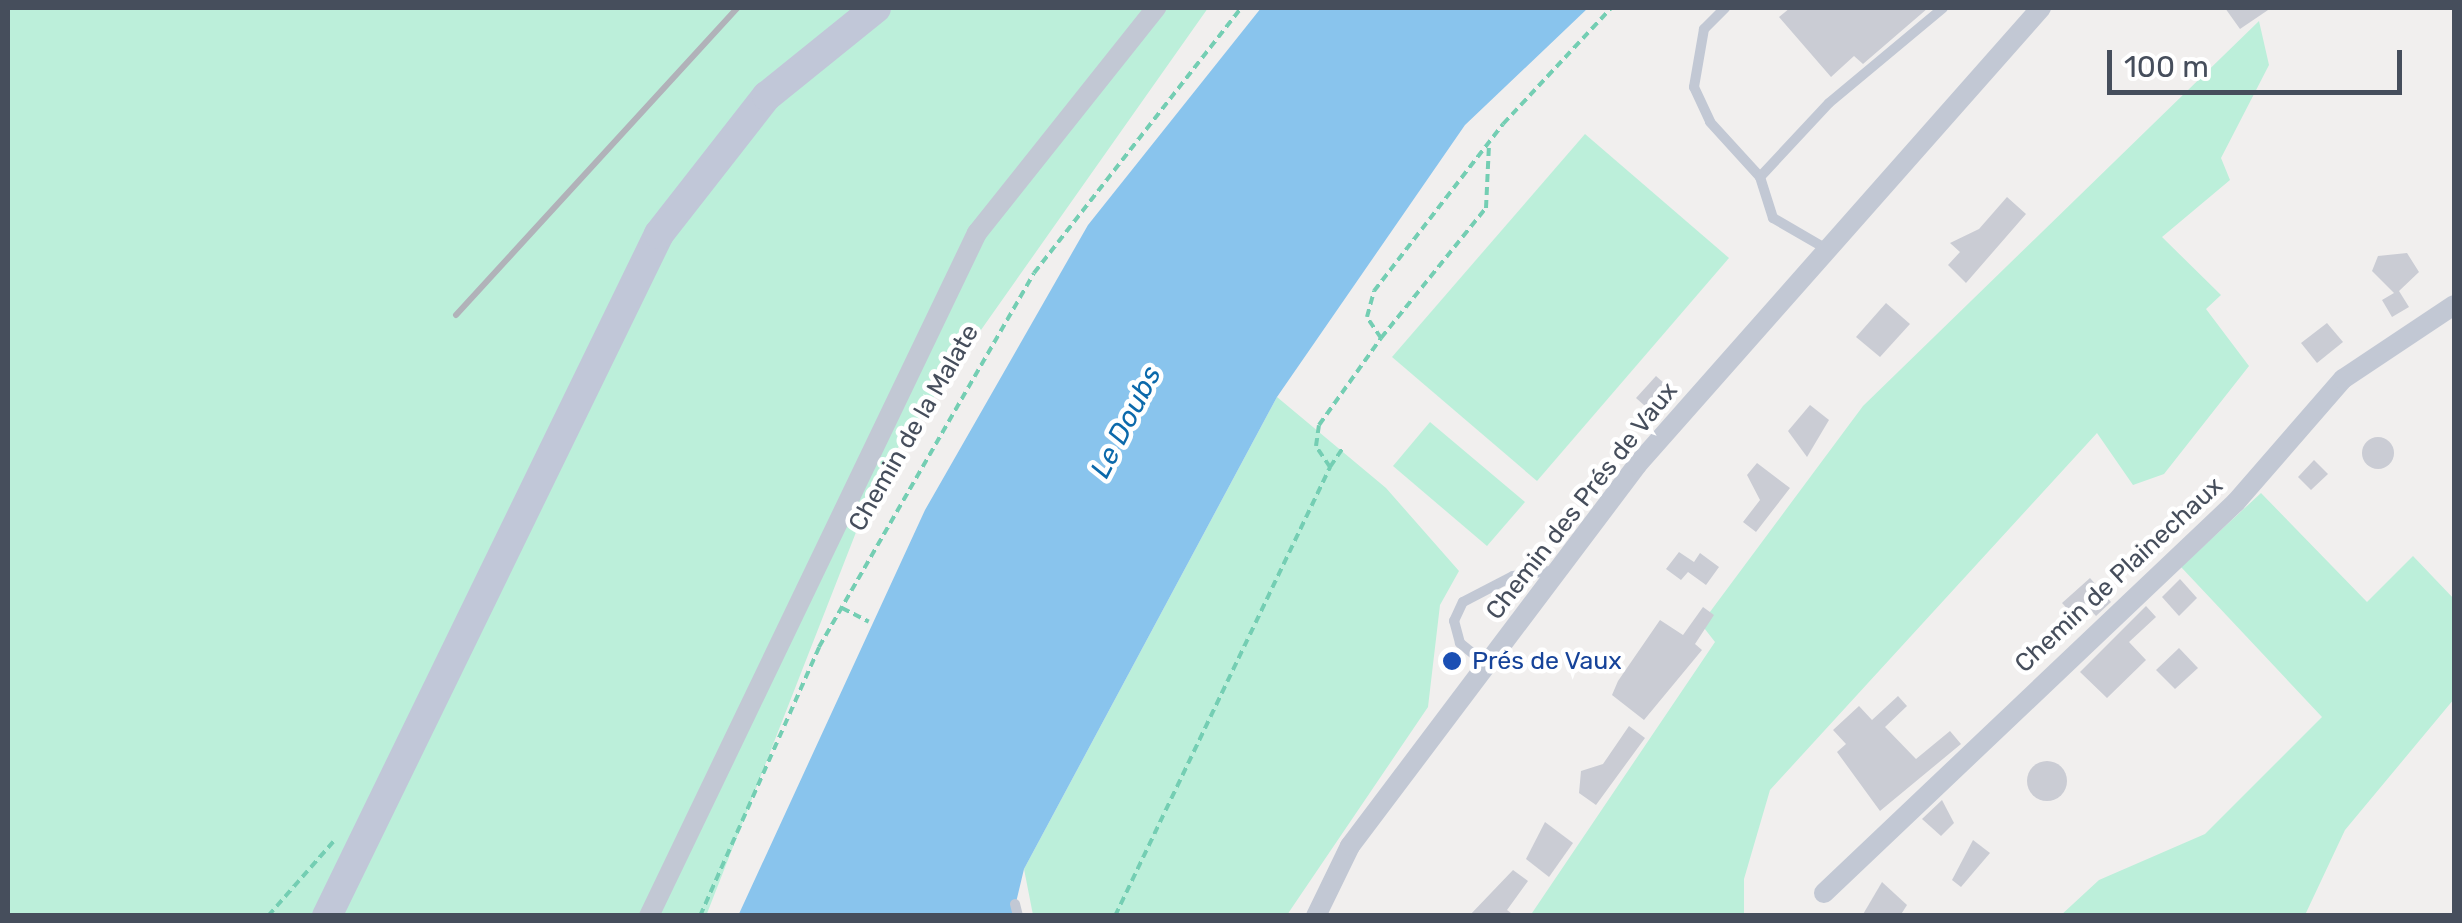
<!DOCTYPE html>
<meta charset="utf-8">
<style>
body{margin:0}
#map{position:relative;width:2462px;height:923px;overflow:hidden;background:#f1efee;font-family:Rubik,sans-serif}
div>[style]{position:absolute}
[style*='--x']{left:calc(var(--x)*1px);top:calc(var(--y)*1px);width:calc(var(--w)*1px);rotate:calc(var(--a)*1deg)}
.green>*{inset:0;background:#bcefda}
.water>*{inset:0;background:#89c4ed}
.building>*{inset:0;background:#caccd4}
.round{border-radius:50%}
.path>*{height:4px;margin-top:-2px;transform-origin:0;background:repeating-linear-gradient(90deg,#74ceb3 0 8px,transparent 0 13px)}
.lane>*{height:10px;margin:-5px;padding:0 5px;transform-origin:5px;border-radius:5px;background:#c2c8d4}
.street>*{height:20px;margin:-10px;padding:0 10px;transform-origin:10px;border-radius:10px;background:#c2c8d4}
.secondary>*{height:30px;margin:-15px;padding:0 15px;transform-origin:15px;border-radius:15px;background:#c1c7d8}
.rail>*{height:6px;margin:-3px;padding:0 3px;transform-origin:3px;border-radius:3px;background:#b1b2b9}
.dots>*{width:28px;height:28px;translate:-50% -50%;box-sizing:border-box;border:5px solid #fff;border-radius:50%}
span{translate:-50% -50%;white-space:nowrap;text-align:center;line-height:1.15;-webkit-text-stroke:9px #fff;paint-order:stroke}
.street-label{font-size:25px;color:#464e5c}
.transit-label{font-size:25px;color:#164399}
.left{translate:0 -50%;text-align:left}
.water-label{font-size:28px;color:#0b69ab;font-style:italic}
.frame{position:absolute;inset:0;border:10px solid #464e5c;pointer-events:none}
.scale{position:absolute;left:2107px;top:50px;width:295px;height:45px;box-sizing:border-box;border:5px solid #464e5c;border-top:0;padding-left:12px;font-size:30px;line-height:35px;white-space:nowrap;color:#464e5c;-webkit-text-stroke:8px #fff;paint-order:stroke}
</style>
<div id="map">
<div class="green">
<i style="clip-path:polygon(8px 8px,1208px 8px,878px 476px,706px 916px,8px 915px)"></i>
<i style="clip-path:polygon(2259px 21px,2269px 65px,2221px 158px,2230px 180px,2162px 237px,2221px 295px,2206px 309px,2249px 366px,2164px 474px,2133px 485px,2097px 433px,1770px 790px,1744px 879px,1744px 915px,1530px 916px,1715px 642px,1701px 624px,1863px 406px)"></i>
<i style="clip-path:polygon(1585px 134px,1729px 258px,1537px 481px,1392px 357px)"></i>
<i style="clip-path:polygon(1277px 397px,1386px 488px,1459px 571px,1440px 605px,1428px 707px,1287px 915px,1033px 915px,1024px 869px)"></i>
<i style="clip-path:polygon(1430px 422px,1525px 502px,1487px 546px,1393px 466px)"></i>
<i style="clip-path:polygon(2261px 493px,2367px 602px,2413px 556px,2454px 599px,2454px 699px,2345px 830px,2305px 915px,2060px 916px,2099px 880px,2205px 834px,2322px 717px,2181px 567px)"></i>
</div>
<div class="water">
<i style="clip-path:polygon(1261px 8px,1588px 8px,1465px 125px,1277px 397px,1024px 869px,1013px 915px,738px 916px,925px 510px,1088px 225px)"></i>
</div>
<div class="building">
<i style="clip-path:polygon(1790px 8px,1928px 8px,1863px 64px,1854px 56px,1831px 77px,1779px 17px)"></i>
<i style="clip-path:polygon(2225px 8px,2271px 8px,2240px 29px)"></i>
<i style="clip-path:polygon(2007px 197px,2026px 214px,1966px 283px,1948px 265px,1960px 252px,1950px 243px,1979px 229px)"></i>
<i style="clip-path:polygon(2407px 253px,2419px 272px,2399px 291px,2409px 307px,2392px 317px,2382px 300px,2394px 293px,2372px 271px,2378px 256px)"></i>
<i style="clip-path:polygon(1886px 303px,1910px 324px,1880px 357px,1856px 337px)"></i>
<i style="clip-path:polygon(2327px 323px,2343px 342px,2317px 363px,2301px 343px)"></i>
<i style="clip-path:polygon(1656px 376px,1674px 392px,1654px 414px,1636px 398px)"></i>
<i style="clip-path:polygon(1810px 405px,1829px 420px,1807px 457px,1788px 431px)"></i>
<i class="round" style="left:2362px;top:437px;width:32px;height:32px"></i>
<i style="clip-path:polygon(2314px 460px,2328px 474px,2311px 490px,2298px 477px)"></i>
<i style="clip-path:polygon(1757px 463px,1790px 488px,1756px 532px,1743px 522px,1760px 500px,1747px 475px)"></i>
<i style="clip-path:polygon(2191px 496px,2202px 507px,2150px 558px,2139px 549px)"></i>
<i style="clip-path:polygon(1679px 552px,1694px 562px,1700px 553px,1719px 567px,1706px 585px,1688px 572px,1681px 580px,1666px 569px)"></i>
<i style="clip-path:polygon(2090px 578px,2111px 602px,2096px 616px,2087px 606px,2074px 616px,2062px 603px)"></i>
<i style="clip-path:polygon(2180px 579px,2197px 598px,2179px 616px,2162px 597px)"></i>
<i style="clip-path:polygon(2146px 606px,2156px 617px,2129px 642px,2146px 660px,2107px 698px,2080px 672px)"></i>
<i style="clip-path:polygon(1703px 607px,1714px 615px,1695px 644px,1702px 650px,1644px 720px,1612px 695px,1618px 681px,1660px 620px,1683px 635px)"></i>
<i style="clip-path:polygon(2179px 648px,2198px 668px,2175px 689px,2156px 670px)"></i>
<i style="clip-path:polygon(1898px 696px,1907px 706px,1885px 727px,1916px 759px,1950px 731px,1961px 744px,1880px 811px,1837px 752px,1846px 744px,1833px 730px,1859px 706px,1872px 720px)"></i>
<i style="clip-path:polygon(1629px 726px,1645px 738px,1596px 805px,1579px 793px,1581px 771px,1603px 764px)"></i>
<i class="round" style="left:2027px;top:761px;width:40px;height:40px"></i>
<i style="clip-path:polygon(1942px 800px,1954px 823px,1941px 836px,1922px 819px)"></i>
<i style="clip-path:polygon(1545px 822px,1573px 843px,1549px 877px,1526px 859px)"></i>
<i style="clip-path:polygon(1973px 840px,1990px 853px,1961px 887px,1952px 880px)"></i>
<i style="clip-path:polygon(1513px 870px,1528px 881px,1507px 910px,1515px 916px,1469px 916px)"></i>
<i style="clip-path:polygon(1882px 882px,1907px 905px,1900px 916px,1862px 916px)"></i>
</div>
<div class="path">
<i style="--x:1381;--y:338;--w:167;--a:-51.1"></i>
<i style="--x:1486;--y:208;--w:63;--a:-87.3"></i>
<i style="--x:1330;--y:467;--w:25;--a:-56"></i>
<i style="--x:842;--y:608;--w:30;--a:27"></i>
<i style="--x:268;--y:916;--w:100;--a:-48.7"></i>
<i style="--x:700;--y:916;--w:294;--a:-66.1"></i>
<i style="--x:819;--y:647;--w:431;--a:-60.1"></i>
<i style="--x:1034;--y:273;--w:336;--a:-52"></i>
<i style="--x:1115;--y:916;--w:498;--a:-64.4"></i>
<i style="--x:1330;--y:467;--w:25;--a:-124"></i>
<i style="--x:1316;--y:446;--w:21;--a:-82"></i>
<i style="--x:1319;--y:425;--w:107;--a:-54.5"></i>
<i style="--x:1381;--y:338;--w:25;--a:-124"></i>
<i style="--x:1367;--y:317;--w:27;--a:-75"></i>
<i style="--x:1374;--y:291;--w:211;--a:-52.3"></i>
<i style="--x:1503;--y:124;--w:158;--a:-47"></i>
</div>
<div class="lane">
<i style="--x:1725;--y:8;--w:30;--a:135"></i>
<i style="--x:1704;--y:29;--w:59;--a:99.8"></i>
<i style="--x:1694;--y:87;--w:38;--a:65"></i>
<i style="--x:1710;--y:122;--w:74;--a:47.7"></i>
<i style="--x:1830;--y:251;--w:66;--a:-149.9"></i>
<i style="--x:1773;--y:218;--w:43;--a:-107.6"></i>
<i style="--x:1760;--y:177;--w:101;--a:-47"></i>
<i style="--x:1829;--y:103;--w:148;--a:-39.8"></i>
<i style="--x:1487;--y:665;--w:35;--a:-141"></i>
<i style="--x:1460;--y:643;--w:23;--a:-105"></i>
<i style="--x:1454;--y:621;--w:21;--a:-65"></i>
<i style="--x:1463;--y:602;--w:56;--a:-27.5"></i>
<i style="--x:1513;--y:576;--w:45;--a:-7.6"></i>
<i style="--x:1015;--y:904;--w:12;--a:76"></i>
</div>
<div class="street">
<i style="--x:1824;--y:893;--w:568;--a:-43.5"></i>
<i style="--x:2236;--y:502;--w:163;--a:-49"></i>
<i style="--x:2343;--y:379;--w:133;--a:-33.7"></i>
<i style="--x:649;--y:916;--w:758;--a:-64.35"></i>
<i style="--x:977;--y:233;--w:288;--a:-51.5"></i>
<i style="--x:1316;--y:916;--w:78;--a:-64.1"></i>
<i style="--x:1350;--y:846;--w:477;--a:-53"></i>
<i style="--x:1637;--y:465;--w:610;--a:-48.52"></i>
</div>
<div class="secondary">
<i style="--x:327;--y:916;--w:759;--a:-64.04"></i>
<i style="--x:659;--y:234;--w:175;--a:-52"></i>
<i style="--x:767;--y:96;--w:140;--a:-38.9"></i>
</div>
<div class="rail">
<i style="--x:456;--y:315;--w:416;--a:-47.5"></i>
</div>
<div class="dots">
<i style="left:1452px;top:661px;background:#1a4fb4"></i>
</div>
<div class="street-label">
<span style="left:914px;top:428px;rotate:-60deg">Chemin de la Malate</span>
<span style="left:1582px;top:501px;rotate:-52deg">Chemin des Prés de Vaux</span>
<span style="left:2119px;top:575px;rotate:-43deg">Chemin de Plainechaux</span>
</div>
<div class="transit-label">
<span class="left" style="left:1472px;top:661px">Prés de Vaux</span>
</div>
<div class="water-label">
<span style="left:1126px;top:422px;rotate:-63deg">Le Doubs</span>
</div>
<div class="frame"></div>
<div class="scale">100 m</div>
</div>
